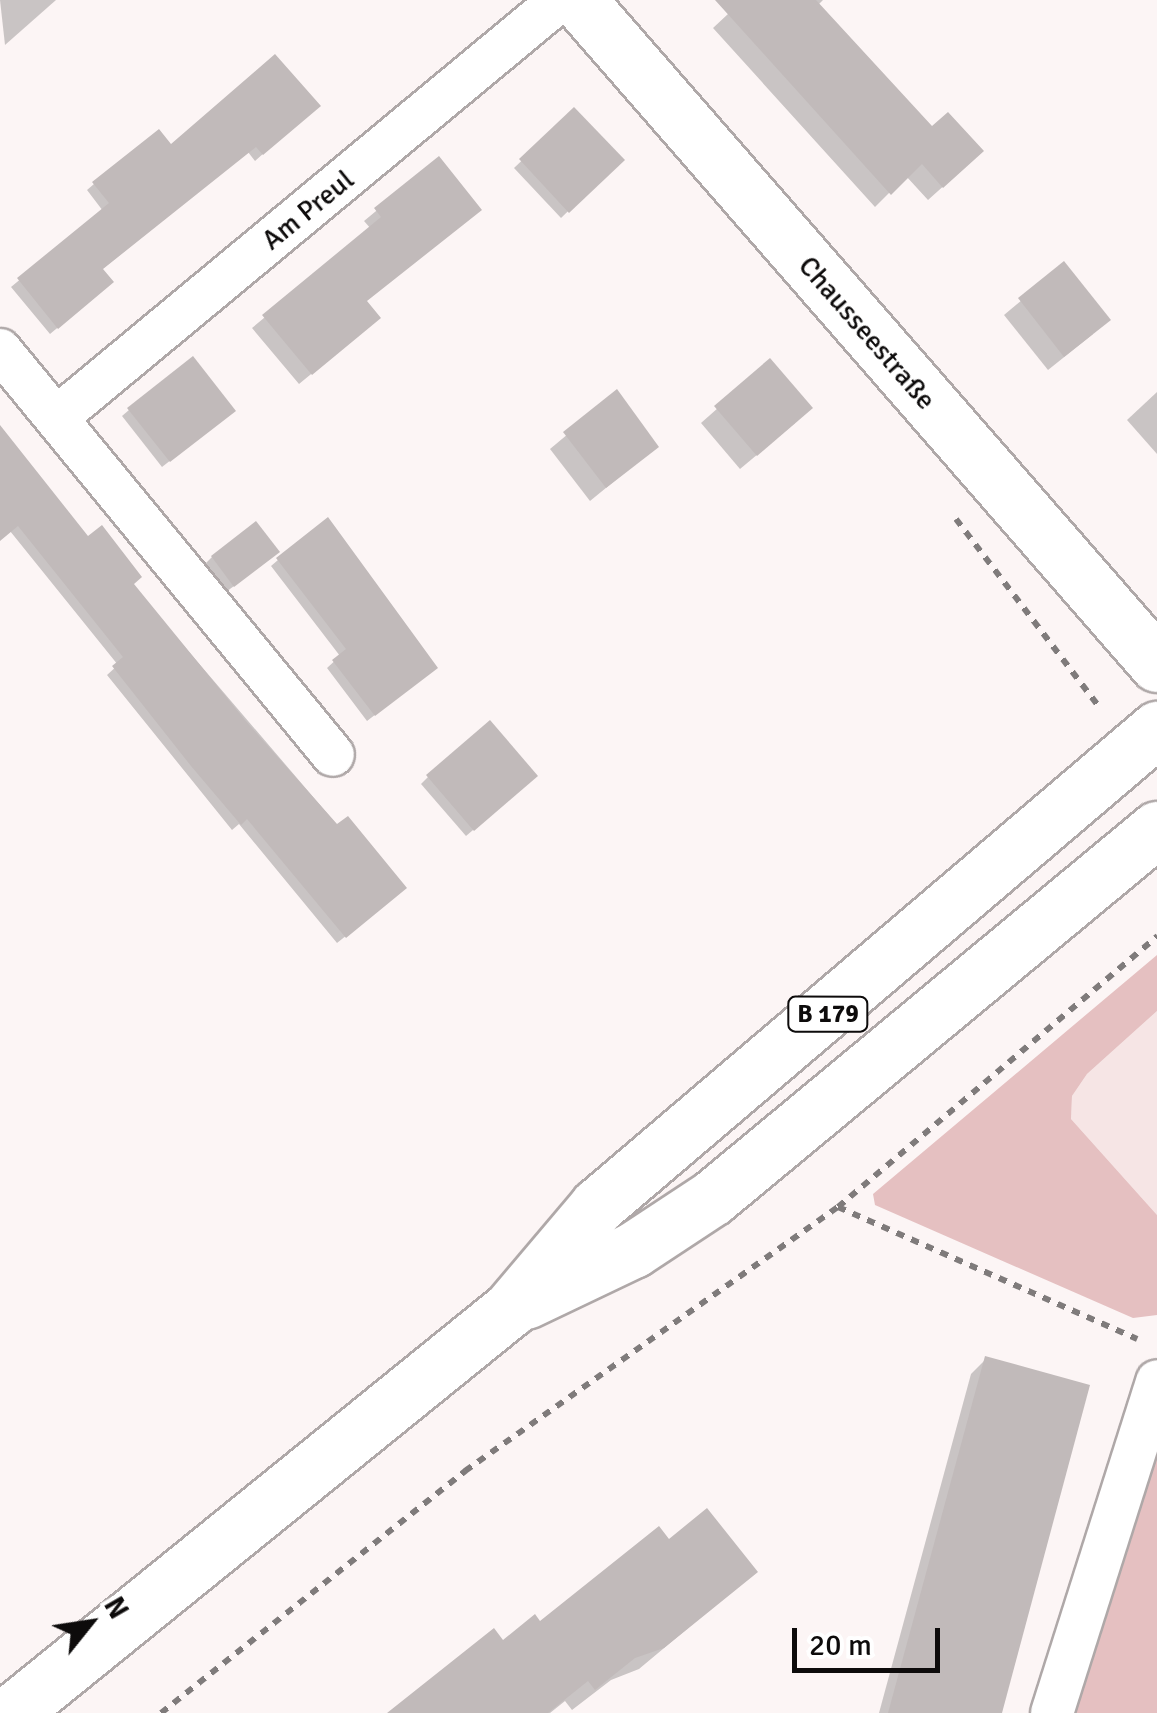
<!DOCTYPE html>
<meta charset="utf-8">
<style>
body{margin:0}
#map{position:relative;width:1157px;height:1713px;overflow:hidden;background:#fcf5f5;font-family:Signika,sans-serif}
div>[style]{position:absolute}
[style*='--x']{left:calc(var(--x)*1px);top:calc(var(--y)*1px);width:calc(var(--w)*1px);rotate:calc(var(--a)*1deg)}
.built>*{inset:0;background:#f6e5e5}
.green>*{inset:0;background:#e5c0c1}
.shadow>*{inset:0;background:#0003}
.building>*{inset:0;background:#c1baba}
.path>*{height:6px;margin-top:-3px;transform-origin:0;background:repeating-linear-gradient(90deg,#7f7b7b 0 8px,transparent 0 16px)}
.roads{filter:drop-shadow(2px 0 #afa8a8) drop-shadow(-2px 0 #afa8a8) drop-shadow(0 2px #afa8a8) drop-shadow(0 -2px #afa8a8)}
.street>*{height:42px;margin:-21px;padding:0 21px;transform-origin:21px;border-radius:21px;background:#fff}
.secondary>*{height:55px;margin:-27.5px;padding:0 27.5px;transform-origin:27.5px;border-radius:27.5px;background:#fff}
.primary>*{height:55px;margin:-27.5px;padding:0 27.5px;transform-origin:27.5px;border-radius:27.5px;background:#fff}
span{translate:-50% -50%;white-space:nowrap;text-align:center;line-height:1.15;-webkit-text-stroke:8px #fff;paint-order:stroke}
.shield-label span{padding:2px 8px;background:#fff;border:2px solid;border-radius:8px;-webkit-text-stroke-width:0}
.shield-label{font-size:25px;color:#0d0b0b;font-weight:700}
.street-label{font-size:28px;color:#0d0b0b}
.north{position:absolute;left:40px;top:1573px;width:100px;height:100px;-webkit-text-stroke:8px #fff;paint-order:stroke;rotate:60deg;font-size:28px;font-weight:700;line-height:40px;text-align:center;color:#0d0b0b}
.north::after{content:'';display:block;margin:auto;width:35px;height:45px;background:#0d0b0b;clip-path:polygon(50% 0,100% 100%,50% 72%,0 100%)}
.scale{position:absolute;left:792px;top:1628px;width:148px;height:45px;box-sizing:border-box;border:5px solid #0d0b0b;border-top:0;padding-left:12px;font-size:30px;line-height:35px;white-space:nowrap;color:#0d0b0b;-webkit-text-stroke:8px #fff;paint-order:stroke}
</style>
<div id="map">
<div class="built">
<i style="clip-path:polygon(1157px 1011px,1157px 1215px,1071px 1119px,1072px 1096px,1087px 1074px)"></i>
</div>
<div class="green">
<i style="clip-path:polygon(1157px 955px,1157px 1011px,1087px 1074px,1072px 1096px,1071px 1119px,1157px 1215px,1157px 1315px,1133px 1318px,875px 1205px,873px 1194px)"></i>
<i style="clip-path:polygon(1157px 1457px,1157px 1713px,1076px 1713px,1133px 1534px)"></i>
</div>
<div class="shadow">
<i style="clip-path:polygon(0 0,56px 0,5px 45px)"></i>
<i style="clip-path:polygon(743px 0,823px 0,818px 5px,967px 165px,928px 200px,906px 176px,875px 207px,713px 28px)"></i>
<i style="clip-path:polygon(574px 111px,621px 160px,561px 218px,514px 168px)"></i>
<i style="clip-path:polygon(310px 112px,255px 161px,248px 152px,101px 270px,104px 289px,50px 334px,11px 287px,103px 211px,87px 190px,94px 184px,171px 147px)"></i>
<i style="clip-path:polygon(439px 159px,365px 302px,366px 329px,299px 384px,252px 328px,371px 229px,364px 221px)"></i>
<i style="clip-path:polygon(1064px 265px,1093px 334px,1048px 370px,1004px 315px)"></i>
<i style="clip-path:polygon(770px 362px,795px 423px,740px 469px,701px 423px)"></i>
<i style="clip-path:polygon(1157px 392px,1157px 454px,1127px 420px)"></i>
<i style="clip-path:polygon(617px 393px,656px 447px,590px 501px,550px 449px)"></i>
<i style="clip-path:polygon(129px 410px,226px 417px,162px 467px,122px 416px)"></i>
<i style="clip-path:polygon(0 451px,131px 584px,397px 895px,337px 943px,239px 824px,232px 830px,107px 675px,118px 665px,10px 531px,0 539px)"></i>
<i style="clip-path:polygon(212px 557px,270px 559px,226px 592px,205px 564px)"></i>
<i style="clip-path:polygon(278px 560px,428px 674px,367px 721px,327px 668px,340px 656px,271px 566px)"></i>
<i style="clip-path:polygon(428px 777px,528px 783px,466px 836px,421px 784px)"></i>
<i style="clip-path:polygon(986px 1359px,999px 1713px,879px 1713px,971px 1374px)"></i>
<i style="clip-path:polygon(668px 1542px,755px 1572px,639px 1669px,611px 1680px,572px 1710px,565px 1701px,550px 1713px,395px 1713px)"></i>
</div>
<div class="building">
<i style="clip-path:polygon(715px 0,816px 0,932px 126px,948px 112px,984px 151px,943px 188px,922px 164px,891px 195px)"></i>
<i style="clip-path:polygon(275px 54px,321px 106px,263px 155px,256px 147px,103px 269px,114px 282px,58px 329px,17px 278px,109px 203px,92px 182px,159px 129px,171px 144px)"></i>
<i style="clip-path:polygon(574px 107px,625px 160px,569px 213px,519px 159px)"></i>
<i style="clip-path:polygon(439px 156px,482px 210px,367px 301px,381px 318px,312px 375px,262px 315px,381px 217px,374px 208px)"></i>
<i style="clip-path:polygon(1064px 261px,1111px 320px,1064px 357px,1018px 298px)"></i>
<i style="clip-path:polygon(193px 356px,236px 411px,170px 462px,127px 408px)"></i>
<i style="clip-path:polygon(770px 358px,813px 408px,757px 456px,714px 406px)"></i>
<i style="clip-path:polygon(617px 389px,659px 447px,606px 488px,563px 432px)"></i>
<i style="clip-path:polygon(0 425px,88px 536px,102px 525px,142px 577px,134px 584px,245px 720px,337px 824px,348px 816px,407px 888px,346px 938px,247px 819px,241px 825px,191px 766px,112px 666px,123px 657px,18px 526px,0 541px)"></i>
<i style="clip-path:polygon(328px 517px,438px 668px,375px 716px,332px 660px,346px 649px,276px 558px)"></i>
<i style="clip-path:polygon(256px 521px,280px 552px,234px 587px,211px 556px)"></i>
<i style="clip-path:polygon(490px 720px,538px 776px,474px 831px,426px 775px)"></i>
<i style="clip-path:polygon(985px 1356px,1090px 1385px,1002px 1713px,888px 1713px)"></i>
<i style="clip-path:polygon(707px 1508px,758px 1572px,664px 1648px,635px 1658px,595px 1690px,588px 1681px,548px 1713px,387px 1713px,494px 1628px,503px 1640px,535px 1614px,540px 1621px,659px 1526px,669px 1539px)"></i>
</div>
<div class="path">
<i style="--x:956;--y:519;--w:238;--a:52.7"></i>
<i style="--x:838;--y:1207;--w:327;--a:23.8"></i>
<i style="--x:161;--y:1713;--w:389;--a:-38.5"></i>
<i style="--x:465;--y:1471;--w:457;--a:-35.3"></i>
<i style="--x:838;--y:1207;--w:419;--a:-40.3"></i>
</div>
<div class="roads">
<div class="street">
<i style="--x:0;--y:350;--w:524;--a:50.57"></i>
<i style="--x:56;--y:418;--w:655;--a:-39.67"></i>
<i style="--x:1052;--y:1713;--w:348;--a:-72.4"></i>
</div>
<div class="secondary">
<i style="--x:578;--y:0;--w:881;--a:48.91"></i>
</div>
<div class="primary">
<i style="--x:526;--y:1301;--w:119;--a:-25.5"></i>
<i style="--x:633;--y:1250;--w:95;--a:-33.4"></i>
<i style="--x:712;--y:1198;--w:578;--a:-39.67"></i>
<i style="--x:11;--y:1713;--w:642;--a:-38.99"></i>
<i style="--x:510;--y:1309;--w:135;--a:-49.8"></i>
<i style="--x:597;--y:1206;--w:736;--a:-40.42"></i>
</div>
</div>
<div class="shield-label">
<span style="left:828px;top:1014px">B 179</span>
</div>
<div class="street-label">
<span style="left:308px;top:210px;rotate:-39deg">Am Preul</span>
<span style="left:867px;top:333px;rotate:49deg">Chausseestraße</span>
</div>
<div class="north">N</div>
<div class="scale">20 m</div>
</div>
